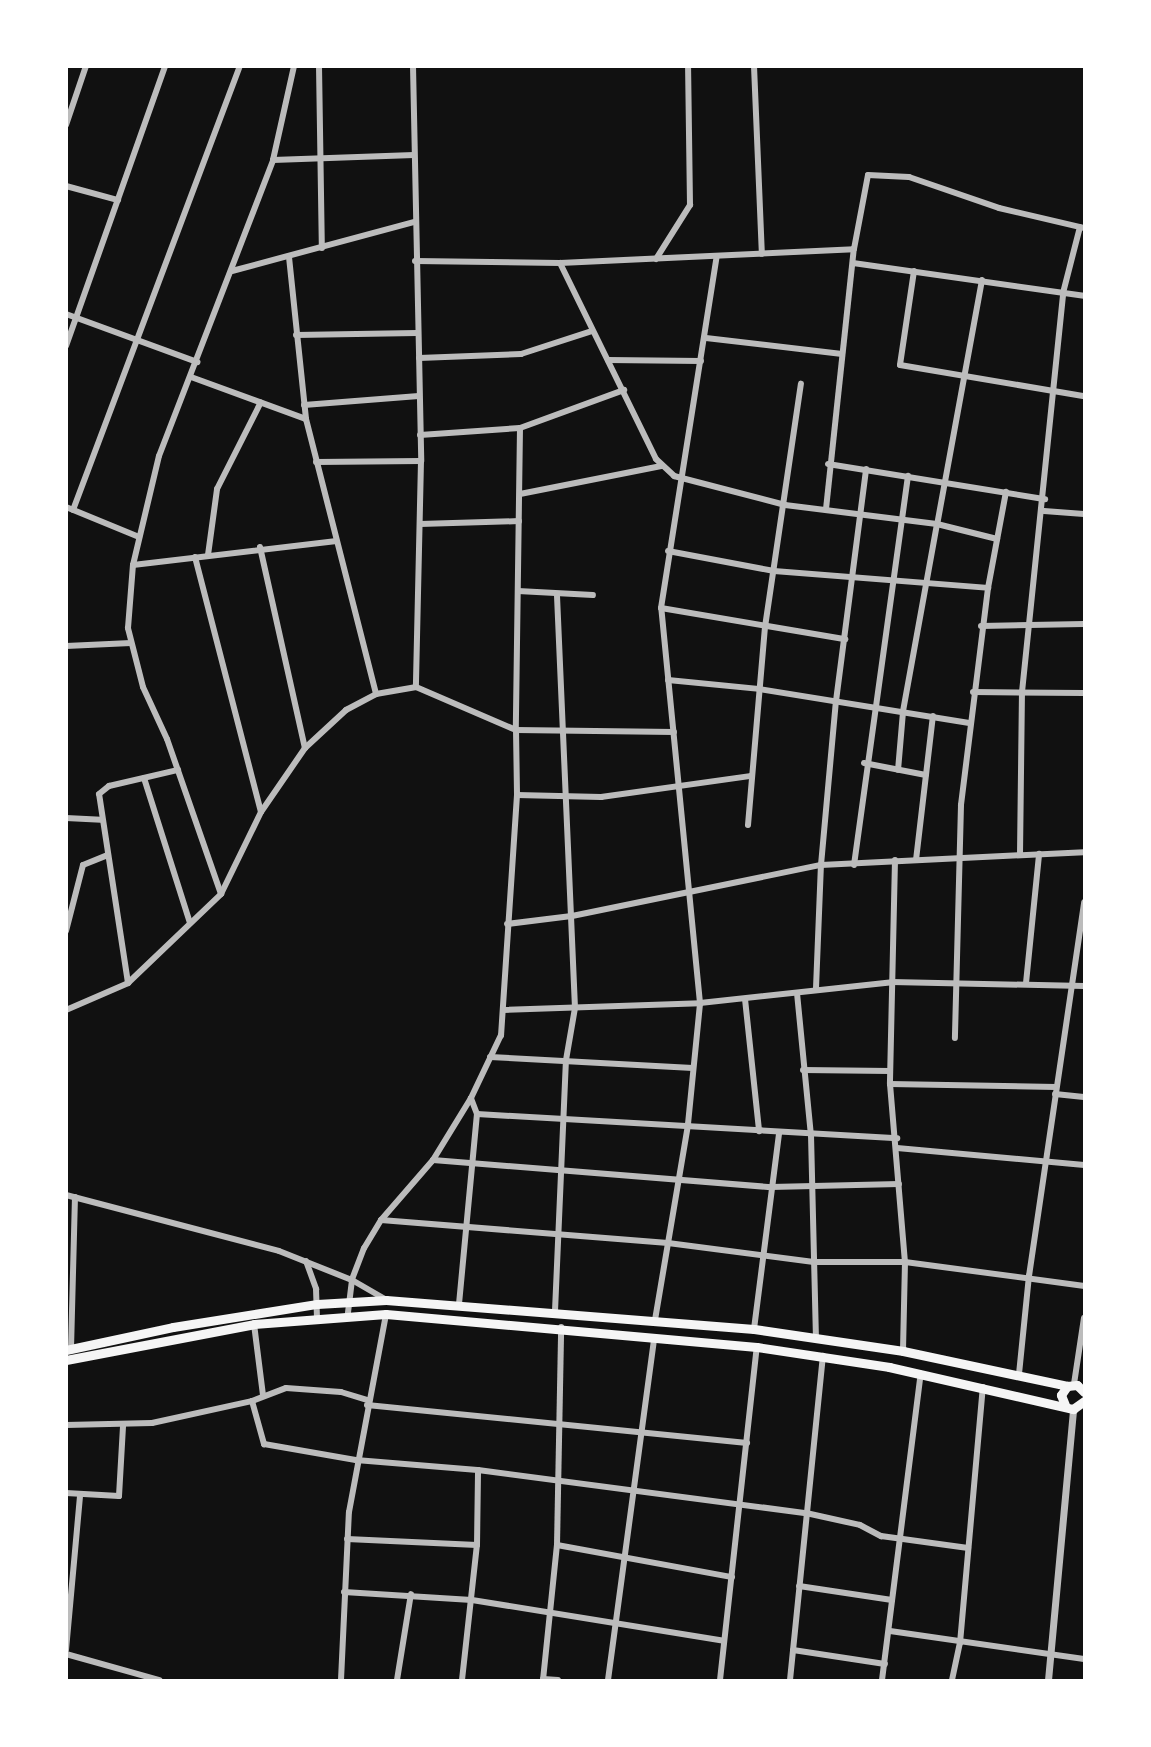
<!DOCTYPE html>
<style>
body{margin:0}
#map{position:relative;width:1151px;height:1747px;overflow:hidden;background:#111;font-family:Signika,sans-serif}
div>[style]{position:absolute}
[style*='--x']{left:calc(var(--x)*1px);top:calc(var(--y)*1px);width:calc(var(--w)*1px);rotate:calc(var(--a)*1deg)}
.minor>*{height:6px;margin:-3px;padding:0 3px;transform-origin:3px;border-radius:3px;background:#bcbcbc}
.tertiary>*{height:7px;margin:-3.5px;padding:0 3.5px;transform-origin:3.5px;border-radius:3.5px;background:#bcbcbc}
.primary>*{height:9px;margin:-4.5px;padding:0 4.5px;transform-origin:4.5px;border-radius:4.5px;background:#f5f5f5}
span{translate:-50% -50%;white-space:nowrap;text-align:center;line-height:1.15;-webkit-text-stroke:6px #fff;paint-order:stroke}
.frame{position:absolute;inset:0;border:68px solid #fff;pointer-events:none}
</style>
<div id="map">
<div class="minor">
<i style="--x:319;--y:66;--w:182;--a:89.1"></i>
<i style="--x:413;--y:66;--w:395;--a:88.8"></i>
<i style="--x:421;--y:461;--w:226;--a:91.3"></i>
<i style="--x:754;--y:66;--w:188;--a:87.6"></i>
<i style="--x:66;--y:125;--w:62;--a:-71.3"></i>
<i style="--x:273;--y:160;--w:141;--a:-2"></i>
<i style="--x:66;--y:186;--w:54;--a:15.1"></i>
<i style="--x:289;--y:257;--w:163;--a:84"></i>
<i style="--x:306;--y:419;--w:284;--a:75.7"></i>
<i style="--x:656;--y:259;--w:64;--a:-57.8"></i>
<i style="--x:690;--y:205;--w:139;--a:-90.8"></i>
<i style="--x:415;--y:261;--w:145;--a:0.8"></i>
<i style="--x:560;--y:263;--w:218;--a:63.9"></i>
<i style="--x:656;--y:459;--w:25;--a:43"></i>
<i style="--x:674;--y:476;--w:115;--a:14.6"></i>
<i style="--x:785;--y:505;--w:153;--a:7.1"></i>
<i style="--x:937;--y:524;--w:191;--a:100.3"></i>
<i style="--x:903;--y:712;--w:58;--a:94.9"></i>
<i style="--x:560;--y:263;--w:294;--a:-2.7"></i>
<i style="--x:853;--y:263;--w:233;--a:8.1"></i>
<i style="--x:232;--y:271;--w:188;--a:-15.1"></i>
<i style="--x:914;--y:271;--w:95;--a:98.5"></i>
<i style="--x:900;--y:365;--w:187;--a:9.6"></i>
<i style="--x:982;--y:280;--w:248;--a:100.4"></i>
<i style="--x:937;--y:524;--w:62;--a:14"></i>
<i style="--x:66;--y:314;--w:140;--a:20.1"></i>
<i style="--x:296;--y:335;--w:121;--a:-0.9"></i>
<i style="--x:706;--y:338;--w:137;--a:6.7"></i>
<i style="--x:66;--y:346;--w:297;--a:-70.5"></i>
<i style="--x:419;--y:358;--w:102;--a:-2.2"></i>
<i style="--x:521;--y:354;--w:75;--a:-17.9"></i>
<i style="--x:608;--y:360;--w:93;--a:0.6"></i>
<i style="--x:191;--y:377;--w:122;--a:20.1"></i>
<i style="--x:304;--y:405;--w:115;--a:-4.5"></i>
<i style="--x:520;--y:428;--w:302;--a:90.8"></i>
<i style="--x:516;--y:730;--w:158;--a:0.7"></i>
<i style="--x:420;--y:435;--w:100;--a:-4"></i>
<i style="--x:520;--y:428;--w:111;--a:-20.1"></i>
<i style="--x:316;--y:462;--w:105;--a:-0.5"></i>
<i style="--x:828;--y:464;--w:220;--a:9.2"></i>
<i style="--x:520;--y:494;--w:144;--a:-11.2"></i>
<i style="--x:66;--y:507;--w:79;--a:22.3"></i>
<i style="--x:826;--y:509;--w:262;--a:-83.9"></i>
<i style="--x:854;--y:249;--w:75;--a:-79.3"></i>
<i style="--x:868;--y:175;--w:41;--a:2.8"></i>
<i style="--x:909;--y:177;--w:95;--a:19"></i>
<i style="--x:999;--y:208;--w:87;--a:13.2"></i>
<i style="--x:73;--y:510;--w:474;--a:-69.4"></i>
<i style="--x:1044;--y:511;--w:40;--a:4.3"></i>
<i style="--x:420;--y:524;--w:99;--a:-1.7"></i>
<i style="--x:260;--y:547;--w:206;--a:77.4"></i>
<i style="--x:668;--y:551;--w:108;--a:10.7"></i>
<i style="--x:774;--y:571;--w:215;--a:4.5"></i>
<i style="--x:988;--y:588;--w:219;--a:97.1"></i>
<i style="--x:961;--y:805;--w:233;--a:91.5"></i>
<i style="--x:208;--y:555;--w:67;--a:-82.2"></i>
<i style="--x:217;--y:489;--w:97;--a:-63.2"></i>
<i style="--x:195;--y:557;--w:263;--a:75.5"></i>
<i style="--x:133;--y:565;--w:205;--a:-6.7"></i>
<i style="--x:988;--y:588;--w:98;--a:-79.4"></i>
<i style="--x:518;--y:591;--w:75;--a:3.1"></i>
<i style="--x:661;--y:608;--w:187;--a:9.6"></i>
<i style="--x:981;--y:626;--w:103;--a:-1.1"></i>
<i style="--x:66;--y:646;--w:65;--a:-2.6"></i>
<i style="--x:668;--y:680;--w:91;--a:5.6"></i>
<i style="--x:759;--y:689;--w:213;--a:9.2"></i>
<i style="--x:973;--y:692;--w:111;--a:0.5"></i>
<i style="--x:864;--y:763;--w:63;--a:11"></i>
<i style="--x:144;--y:778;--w:152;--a:72.4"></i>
<i style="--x:517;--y:795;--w:84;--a:1.4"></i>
<i style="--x:601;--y:797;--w:150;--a:-8"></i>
<i style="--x:66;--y:818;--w:35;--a:3"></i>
<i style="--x:748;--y:825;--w:199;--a:-85.1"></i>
<i style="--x:765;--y:627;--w:246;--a:-81.6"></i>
<i style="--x:1020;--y:854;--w:162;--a:-89.3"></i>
<i style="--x:1022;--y:692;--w:401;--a:-84.1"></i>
<i style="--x:1063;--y:293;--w:68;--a:-75.6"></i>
<i style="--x:895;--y:860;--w:224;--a:91.3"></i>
<i style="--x:890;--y:1084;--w:179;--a:85.2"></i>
<i style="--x:905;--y:1262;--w:89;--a:91.3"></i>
<i style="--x:916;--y:860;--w:145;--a:-83.3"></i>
<i style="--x:854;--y:865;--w:393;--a:-82.1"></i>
<i style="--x:221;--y:894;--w:164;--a:-109.2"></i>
<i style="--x:167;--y:739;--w:57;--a:-114.8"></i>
<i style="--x:143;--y:687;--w:61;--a:-104.3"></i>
<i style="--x:128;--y:628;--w:63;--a:-85.5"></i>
<i style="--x:133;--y:565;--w:112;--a:-76.6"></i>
<i style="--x:159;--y:456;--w:317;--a:-68.9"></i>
<i style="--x:273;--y:160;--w:96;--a:-77.4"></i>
<i style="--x:507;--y:924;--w:65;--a:-7"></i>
<i style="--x:572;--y:916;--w:254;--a:-11.6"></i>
<i style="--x:821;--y:865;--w:263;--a:-2.8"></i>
<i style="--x:66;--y:931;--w:68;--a:-75.6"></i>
<i style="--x:83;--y:865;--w:27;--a:-22"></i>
<i style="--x:128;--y:983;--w:191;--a:-98.7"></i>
<i style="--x:99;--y:794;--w:13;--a:-39"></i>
<i style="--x:109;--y:786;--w:71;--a:-13.1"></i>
<i style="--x:1026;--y:983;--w:130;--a:-84.2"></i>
<i style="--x:816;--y:988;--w:123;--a:-87.7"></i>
<i style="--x:821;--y:865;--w:165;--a:-84.8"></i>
<i style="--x:836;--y:701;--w:234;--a:-82.6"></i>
<i style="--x:797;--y:993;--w:143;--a:84.4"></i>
<i style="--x:811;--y:1135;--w:204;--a:88.6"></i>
<i style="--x:745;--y:999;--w:133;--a:83.9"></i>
<i style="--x:66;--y:1010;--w:68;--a:-23.5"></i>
<i style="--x:128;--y:983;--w:129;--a:-43.7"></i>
<i style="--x:221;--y:894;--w:91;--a:-64"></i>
<i style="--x:261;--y:812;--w:78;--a:-55.5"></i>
<i style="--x:305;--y:748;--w:56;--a:-42.8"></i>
<i style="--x:346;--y:710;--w:34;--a:-28"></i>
<i style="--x:376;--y:694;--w:41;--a:-9.9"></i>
<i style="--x:416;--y:687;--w:109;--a:23.3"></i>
<i style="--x:516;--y:730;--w:65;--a:89.1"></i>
<i style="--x:517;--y:795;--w:241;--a:93.8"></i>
<i style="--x:501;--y:1035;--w:70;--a:115.5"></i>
<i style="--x:471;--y:1098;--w:73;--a:121.5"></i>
<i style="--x:433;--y:1160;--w:79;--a:130.9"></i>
<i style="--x:381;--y:1220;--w:33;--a:121"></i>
<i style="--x:364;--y:1248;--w:34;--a:111"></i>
<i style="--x:352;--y:1280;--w:35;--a:97"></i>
<i style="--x:504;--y:1010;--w:196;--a:-2"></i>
<i style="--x:700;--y:1003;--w:193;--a:-6.2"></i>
<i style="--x:892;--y:982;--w:192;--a:1.2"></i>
<i style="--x:490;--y:1057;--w:203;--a:3.1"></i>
<i style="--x:803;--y:1070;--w:87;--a:0.7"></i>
<i style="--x:890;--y:1084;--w:166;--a:1"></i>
<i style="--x:1055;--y:1094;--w:29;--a:6"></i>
<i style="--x:477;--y:1114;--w:421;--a:3.3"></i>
<i style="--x:897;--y:1148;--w:188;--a:5.2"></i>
<i style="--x:433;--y:1160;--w:339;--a:4.6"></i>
<i style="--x:771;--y:1187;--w:128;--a:-1.3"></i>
<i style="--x:66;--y:1195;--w:220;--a:14.7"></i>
<i style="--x:279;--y:1251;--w:79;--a:21.7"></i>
<i style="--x:352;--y:1280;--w:39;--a:30"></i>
<i style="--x:381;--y:1220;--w:288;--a:4.6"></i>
<i style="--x:668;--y:1243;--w:147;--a:7.4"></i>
<i style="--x:814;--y:1262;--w:91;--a:0"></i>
<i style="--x:905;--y:1262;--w:181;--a:7.6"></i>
<i style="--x:306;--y:1261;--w:30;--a:70"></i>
<i style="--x:316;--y:1289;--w:28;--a:88"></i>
<i style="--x:459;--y:1304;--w:191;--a:-84.6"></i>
<i style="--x:477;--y:1114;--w:17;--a:-111"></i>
<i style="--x:555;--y:1311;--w:251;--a:-87.5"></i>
<i style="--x:566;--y:1060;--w:53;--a:-80.2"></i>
<i style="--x:575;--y:1008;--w:414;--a:-92.5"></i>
<i style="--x:655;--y:1320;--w:199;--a:-80.4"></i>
<i style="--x:688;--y:1124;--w:122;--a:-84.3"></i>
<i style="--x:700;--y:1003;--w:397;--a:-95.6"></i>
<i style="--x:661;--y:608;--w:356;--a:-81"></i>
<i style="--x:254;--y:1324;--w:72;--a:82.8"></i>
<i style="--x:754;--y:1329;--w:198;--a:-82.7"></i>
<i style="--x:71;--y:1349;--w:152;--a:-88.5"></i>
<i style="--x:1019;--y:1374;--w:99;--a:-84.2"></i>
<i style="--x:1029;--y:1276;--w:378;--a:-81.6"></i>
<i style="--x:1074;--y:1384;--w:67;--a:-81.4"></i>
<i style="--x:252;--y:1401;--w:45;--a:74.4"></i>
<i style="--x:264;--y:1444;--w:93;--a:9.9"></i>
<i style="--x:356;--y:1460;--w:122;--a:4.7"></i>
<i style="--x:478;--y:1470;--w:331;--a:7.5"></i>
<i style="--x:806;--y:1513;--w:55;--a:12.5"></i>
<i style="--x:860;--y:1525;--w:24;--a:28"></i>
<i style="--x:881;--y:1536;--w:88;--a:7.9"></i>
<i style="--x:367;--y:1405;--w:382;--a:5.7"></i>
<i style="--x:66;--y:1425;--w:86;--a:-1.3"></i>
<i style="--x:152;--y:1423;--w:102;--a:-12.4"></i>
<i style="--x:252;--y:1401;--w:36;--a:-21"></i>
<i style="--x:286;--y:1388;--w:55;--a:4.2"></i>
<i style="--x:341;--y:1392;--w:27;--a:17"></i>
<i style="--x:66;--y:1493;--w:53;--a:3.2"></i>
<i style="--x:119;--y:1496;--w:70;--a:-86.7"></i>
<i style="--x:347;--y:1539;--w:130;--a:2.6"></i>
<i style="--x:557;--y:1545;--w:178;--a:10.4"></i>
<i style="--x:799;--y:1586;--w:94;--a:8.6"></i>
<i style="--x:344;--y:1592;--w:128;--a:3.6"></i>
<i style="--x:472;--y:1600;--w:255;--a:9.2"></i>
<i style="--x:890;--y:1631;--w:196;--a:8.2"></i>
<i style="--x:66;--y:1650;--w:156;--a:-84.8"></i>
<i style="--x:793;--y:1650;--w:93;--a:8.7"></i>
<i style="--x:66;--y:1654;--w:97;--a:15.6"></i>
<i style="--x:543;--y:1679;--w:15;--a:4"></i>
<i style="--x:341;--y:1680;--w:168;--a:-87.3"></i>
<i style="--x:349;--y:1512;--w:201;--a:-79.4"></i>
<i style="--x:397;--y:1680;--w:87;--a:-80.8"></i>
<i style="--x:462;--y:1680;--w:136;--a:-83.7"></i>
<i style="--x:477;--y:1545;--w:75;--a:-89.2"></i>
<i style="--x:543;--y:1680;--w:136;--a:-84.1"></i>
<i style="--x:557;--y:1545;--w:218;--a:-88.9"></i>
<i style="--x:608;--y:1680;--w:345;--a:-82.3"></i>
<i style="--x:720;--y:1680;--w:335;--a:-83.7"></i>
<i style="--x:790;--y:1680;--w:326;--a:-84.2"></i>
<i style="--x:882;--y:1680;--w:309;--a:-82.8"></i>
<i style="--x:952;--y:1680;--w:38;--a:-78"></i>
<i style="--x:960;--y:1643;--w:257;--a:-84.9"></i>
</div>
<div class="tertiary">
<i style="--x:1048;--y:1680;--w:272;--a:-84.7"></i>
</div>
<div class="primary">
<i style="--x:66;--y:1350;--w:109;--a:-12.1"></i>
<i style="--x:173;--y:1327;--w:146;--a:-9.1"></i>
<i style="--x:317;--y:1304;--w:69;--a:-3.3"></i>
<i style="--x:386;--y:1300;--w:369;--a:4.5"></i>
<i style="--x:754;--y:1329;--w:151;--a:8.4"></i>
<i style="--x:903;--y:1351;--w:168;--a:12"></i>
<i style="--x:66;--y:1360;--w:191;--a:-10.8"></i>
<i style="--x:254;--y:1324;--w:132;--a:-4.3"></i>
<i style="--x:386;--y:1314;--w:372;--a:5.1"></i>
<i style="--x:757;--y:1347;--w:134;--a:8.6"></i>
<i style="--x:889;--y:1367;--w:189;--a:12.9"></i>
<i style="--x:1073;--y:1409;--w:14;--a:-36"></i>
<i style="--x:1065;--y:1405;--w:11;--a:-112"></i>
<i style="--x:1061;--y:1395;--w:11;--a:-56"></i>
<i style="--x:1067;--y:1386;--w:10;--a:-6"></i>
<i style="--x:1077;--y:1385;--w:10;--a:45"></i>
</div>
<div class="frame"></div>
</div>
